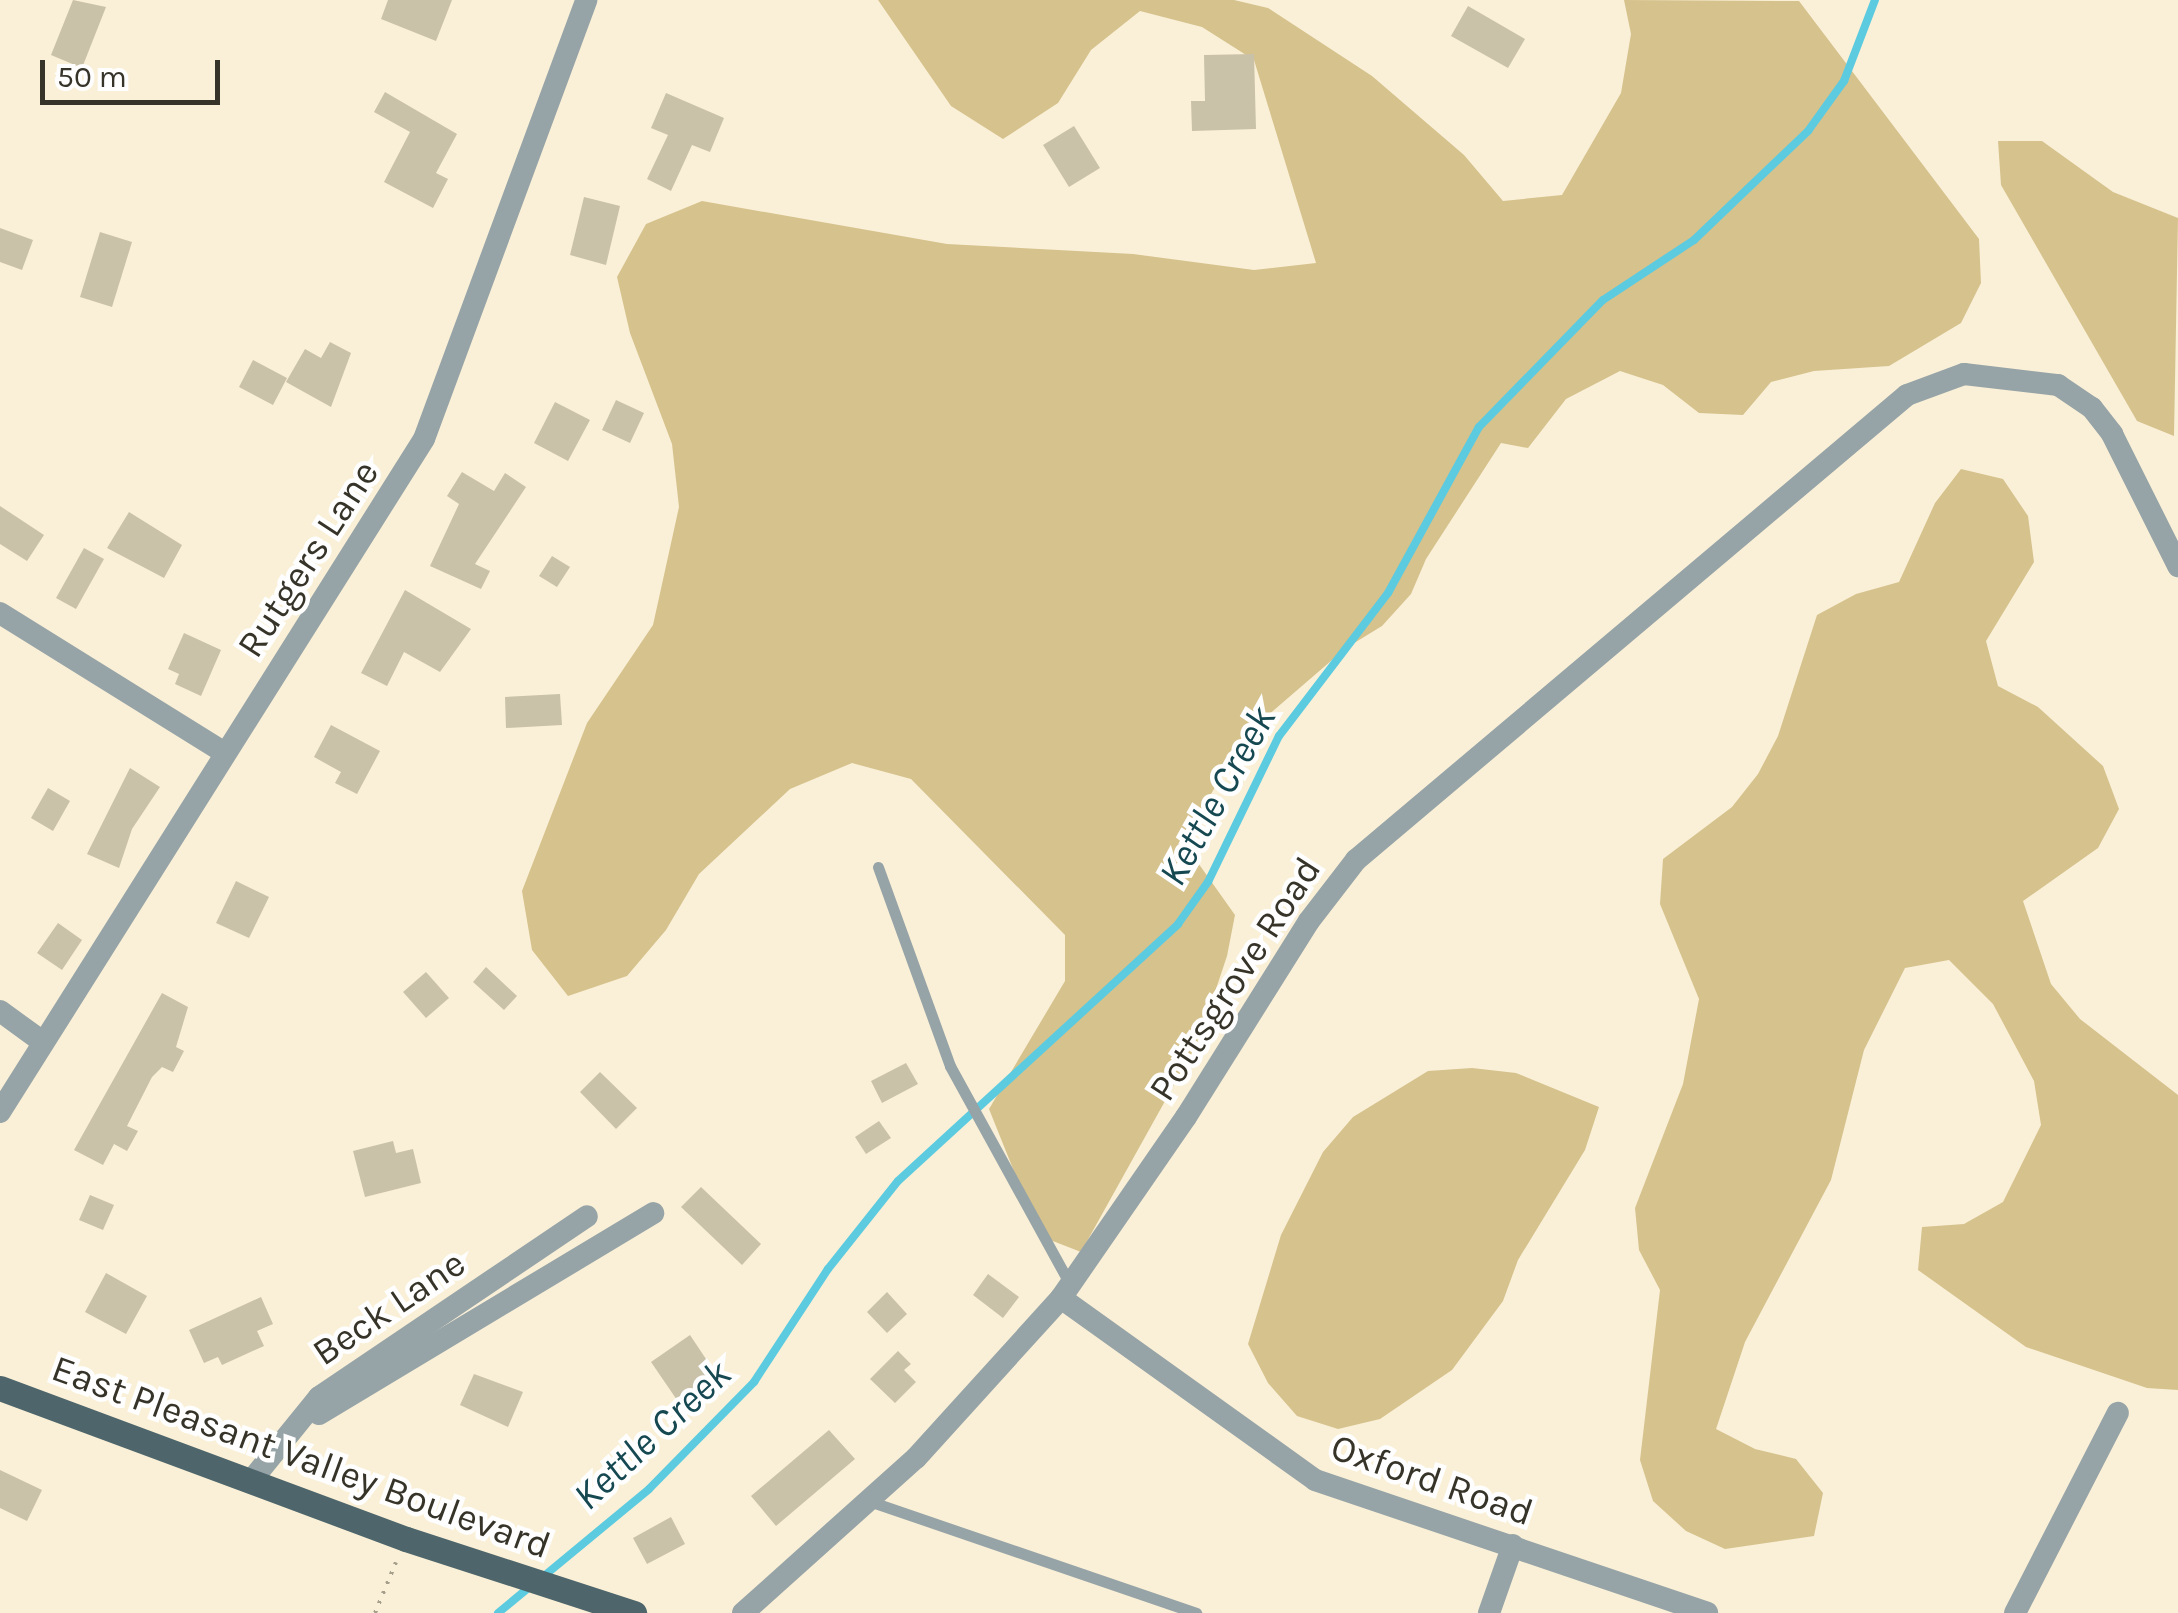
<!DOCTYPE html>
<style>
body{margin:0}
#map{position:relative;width:2178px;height:1613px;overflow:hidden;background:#faf0d7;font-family:Karla,sans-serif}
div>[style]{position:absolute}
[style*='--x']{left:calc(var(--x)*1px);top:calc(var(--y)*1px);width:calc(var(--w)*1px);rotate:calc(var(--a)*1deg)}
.green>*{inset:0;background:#d6c28d}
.stream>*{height:8px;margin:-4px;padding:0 4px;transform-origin:4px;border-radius:4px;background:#5ccbe0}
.building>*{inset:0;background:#cac1a9}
.path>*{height:4px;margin-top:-2px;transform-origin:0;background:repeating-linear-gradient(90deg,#a69f8c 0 2.5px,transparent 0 10.5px)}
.lane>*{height:11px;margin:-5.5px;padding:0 5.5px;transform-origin:5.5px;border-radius:5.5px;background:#97a4a7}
.street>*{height:22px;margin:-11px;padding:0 11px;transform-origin:11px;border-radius:11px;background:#97a4a7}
.primary>*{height:25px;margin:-12.5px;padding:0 12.5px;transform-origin:12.5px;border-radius:12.5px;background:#4e666b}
span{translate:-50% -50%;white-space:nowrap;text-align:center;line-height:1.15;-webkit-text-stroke:9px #fefefe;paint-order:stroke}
.street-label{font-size:38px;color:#363329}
.water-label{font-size:40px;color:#164851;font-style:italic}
.scale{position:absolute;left:40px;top:60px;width:180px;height:45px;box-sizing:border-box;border:5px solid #363329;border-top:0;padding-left:12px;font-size:30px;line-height:35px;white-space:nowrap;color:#363329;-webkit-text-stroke:8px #fefefe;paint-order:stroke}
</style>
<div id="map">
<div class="green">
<i style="clip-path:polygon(878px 0,1234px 0,1268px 8px,1372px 76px,1464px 155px,1503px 201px,1562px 195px,1621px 93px,1631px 34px,1624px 0,1799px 1px,1979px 239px,1981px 283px,1961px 323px,1889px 366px,1814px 371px,1771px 382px,1743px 415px,1699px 413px,1663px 385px,1620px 371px,1566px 399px,1528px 448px,1501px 443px,1426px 559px,1411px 594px,1382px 626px,1346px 648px,1244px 736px,1202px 810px,1191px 853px,1235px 915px,1227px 956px,1199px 1040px,1081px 1252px,1040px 1236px,989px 1109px,1065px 981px,1065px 935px,911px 779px,852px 763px,790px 789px,699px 874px,666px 930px,627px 976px,568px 996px,532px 950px,522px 891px,587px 723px,653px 625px,679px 507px,672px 444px,630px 333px,617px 277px,646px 224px,702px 201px,947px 244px,1133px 254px,1254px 270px,1316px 263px,1254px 60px,1202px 27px,1140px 11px,1091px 50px,1058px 103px,1003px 139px,951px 106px)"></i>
<i style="clip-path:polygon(1998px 141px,2042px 141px,2113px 192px,2178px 218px,2174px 436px,2137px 421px,2001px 185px)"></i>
<i style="clip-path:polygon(1961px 469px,2003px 479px,2028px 516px,2034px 562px,1986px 641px,1998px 686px,2038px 707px,2103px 766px,2119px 809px,2098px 848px,2023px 901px,2051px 984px,2080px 1019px,2178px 1095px,2178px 1390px,2147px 1388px,2026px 1347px,1918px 1270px,1922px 1227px,1964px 1224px,2003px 1202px,2041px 1125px,2034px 1081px,1993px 1004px,1949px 960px,1905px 968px,1864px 1050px,1831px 1180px,1745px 1342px,1716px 1429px,1755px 1449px,1796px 1459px,1823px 1493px,1814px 1536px,1725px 1549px,1686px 1531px,1653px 1501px,1640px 1460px,1660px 1290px,1639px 1250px,1635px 1208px,1683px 1084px,1699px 999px,1660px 904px,1663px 859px,1732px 807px,1758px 774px,1778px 736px,1817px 615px,1856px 594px,1899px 582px,1935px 503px)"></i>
<i style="clip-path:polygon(1472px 1068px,1516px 1073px,1599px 1107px,1585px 1150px,1518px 1260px,1503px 1301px,1452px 1370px,1380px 1419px,1338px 1429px,1297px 1416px,1268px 1383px,1248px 1344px,1281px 1235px,1323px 1152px,1353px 1117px,1428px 1071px)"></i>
</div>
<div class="stream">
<i style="--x:544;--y:1576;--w:136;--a:-39.6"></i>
<i style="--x:649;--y:1489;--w:150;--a:-45.5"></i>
<i style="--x:754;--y:1382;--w:135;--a:-56.8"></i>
<i style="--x:828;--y:1269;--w:112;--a:-51.5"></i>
<i style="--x:898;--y:1181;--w:380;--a:-42.5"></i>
<i style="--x:1178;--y:924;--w:52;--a:-54.5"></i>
<i style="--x:1208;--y:882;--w:162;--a:-64.1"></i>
<i style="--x:1279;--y:736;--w:180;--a:-52.7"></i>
<i style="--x:1388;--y:593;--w:189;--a:-61.3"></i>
<i style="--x:1479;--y:427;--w:177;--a:-45.7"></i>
<i style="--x:1603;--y:300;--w:109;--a:-33.4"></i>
<i style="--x:1694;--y:240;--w:158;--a:-43.7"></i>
<i style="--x:1808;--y:131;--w:62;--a:-54.2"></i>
<i style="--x:1844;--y:81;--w:87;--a:-69.1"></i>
<i style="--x:498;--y:1613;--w:45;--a:-39.6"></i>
</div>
<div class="building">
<i style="clip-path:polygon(73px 0,106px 7px,82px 68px,51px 55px)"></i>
<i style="clip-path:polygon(388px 0,452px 0,436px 41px,381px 19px)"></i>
<i style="clip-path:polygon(1468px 6px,1525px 39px,1508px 68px,1451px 36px)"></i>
<i style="clip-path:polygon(1254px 54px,1256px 129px,1192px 131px,1191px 101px,1205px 101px,1204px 55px)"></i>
<i style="clip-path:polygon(385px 92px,457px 134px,436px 173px,448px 179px,433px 208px,384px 182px,410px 132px,374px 112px)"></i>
<i style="clip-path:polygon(666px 93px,724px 118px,710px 152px,692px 145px,671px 191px,647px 179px,668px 135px,651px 128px)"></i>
<i style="clip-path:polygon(1074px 126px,1100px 168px,1069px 187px,1043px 145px)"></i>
<i style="clip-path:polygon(584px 197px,620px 206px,606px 265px,570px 255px)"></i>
<i style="clip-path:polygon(0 228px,33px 240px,22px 270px,0 262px)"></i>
<i style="clip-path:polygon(100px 232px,132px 242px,112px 307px,80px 297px)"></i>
<i style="clip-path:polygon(330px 342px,351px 353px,331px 407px,286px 382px,305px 349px,321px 358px)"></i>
<i style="clip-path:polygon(253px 360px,287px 378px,273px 405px,239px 387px)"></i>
<i style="clip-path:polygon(616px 400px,644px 413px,630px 443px,602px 430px)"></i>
<i style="clip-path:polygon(555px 402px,590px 420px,568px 461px,534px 443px)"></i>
<i style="clip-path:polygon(462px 472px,494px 491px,505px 473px,526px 487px,475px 564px,490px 571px,481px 589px,430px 566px,459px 504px,447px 496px)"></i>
<i style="clip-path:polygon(0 506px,44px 535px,27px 561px,0 544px)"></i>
<i style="clip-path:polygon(129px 512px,182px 545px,164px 578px,107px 548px)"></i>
<i style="clip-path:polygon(84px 548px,104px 559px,76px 609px,56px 598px)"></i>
<i style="clip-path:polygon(552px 556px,570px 567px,557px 587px,539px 576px)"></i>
<i style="clip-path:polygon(405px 590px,471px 629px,440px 672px,404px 652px,387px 686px,361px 673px)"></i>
<i style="clip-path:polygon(184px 633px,221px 650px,201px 696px,175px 684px,179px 674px,168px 669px)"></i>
<i style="clip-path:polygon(560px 694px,562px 725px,506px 728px,505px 697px)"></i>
<i style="clip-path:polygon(331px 725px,380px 751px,357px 794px,335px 783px,341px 772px,314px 757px)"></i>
<i style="clip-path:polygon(130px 768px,160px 787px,132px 829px,119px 868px,87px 854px)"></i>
<i style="clip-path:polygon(48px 788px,70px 801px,53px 831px,31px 818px)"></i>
<i style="clip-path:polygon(236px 881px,269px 897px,249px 938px,216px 923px)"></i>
<i style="clip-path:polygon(58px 923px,82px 940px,62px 970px,37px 953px)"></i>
<i style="clip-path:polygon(486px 967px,517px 996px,504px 1010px,473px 982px)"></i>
<i style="clip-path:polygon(426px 972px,449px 998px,426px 1018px,403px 992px)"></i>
<i style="clip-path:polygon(162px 993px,188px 1007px,176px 1047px,184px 1051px,173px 1072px,162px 1067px,152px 1077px,127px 1126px,138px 1131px,127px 1151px,114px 1144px,103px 1165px,74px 1150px)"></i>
<i style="clip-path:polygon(906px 1063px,918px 1084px,882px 1103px,871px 1081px)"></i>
<i style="clip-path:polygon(600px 1072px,637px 1108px,616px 1129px,580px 1092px)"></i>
<i style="clip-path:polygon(879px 1121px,891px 1138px,866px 1154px,855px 1137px)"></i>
<i style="clip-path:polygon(393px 1141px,396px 1153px,413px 1149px,421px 1183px,365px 1197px,353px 1151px)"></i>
<i style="clip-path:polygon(701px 1187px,761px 1244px,742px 1265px,681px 1207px)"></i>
<i style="clip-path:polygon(90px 1195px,114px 1205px,103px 1230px,79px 1220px)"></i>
<i style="clip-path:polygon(106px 1273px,147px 1296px,126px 1334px,85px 1312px)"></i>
<i style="clip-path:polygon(988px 1274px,1019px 1297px,1003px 1318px,973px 1295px)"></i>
<i style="clip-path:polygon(887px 1292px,907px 1314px,887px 1333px,867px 1312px)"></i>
<i style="clip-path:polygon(261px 1297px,273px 1324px,257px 1331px,264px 1346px,222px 1365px,218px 1357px,204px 1363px,189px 1330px)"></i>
<i style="clip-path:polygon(690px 1335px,716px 1374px,677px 1400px,651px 1362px)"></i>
<i style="clip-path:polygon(898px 1351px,911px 1364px,904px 1370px,916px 1382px,895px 1403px,870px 1379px)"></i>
<i style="clip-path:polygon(474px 1374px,523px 1392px,508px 1427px,460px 1405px)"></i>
<i style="clip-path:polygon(829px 1430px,855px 1459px,776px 1526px,751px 1496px)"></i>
<i style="clip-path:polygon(0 1470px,42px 1490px,27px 1521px,0 1508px)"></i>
<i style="clip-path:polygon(671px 1517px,685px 1544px,647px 1564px,633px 1538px)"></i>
</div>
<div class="path">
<i style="--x:375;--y:1613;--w:55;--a:-67.6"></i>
</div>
<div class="lane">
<i style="--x:878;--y:867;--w:212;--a:70.1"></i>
<i style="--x:950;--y:1066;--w:249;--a:61.2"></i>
<i style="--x:869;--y:1501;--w:346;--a:18.9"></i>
</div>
<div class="street">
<i style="--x:0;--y:613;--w:265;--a:31.9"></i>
<i style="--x:0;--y:1011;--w:49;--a:35.9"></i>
<i style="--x:0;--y:1112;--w:795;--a:-57.79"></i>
<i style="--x:424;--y:439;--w:468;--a:-69.7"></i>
<i style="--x:1061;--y:1298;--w:312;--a:35.6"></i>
<i style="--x:1315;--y:1480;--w:414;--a:18.7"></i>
<i style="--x:319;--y:1414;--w:390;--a:-31"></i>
<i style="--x:251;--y:1481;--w:108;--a:-51"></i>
<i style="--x:319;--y:1397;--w:323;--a:-34"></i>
<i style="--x:743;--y:1613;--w:232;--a:-41.9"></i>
<i style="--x:916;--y:1458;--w:216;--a:-47.8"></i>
<i style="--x:1061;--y:1298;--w:220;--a:-55.4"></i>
<i style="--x:1186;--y:1117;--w:231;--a:-57.9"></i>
<i style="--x:1309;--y:921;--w:77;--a:-52.4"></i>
<i style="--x:1356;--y:860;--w:721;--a:-40.16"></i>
<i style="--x:1907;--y:395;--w:61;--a:-20.2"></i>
<i style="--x:1964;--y:374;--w:95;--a:6.7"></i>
<i style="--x:2058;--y:385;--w:41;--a:34.1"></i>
<i style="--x:2092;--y:408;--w:33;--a:52"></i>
<i style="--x:2112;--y:434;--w:148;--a:63.4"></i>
<i style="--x:1489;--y:1613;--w:72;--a:-70.6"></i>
<i style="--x:2015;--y:1613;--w:225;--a:-62.8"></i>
</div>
<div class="primary">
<i style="--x:0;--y:1388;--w:433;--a:20.4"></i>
<i style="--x:406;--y:1539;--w:240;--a:18"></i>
</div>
<div class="street-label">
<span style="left:308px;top:559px;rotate:-57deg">Rutgers Lane</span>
<span style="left:1235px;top:979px;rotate:-57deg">Pottsgrove Road</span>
<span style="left:389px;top:1308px;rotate:-34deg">Beck Lane</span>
<span style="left:301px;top:1457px;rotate:20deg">East Pleasant Valley Boulevard</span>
<span style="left:1432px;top:1480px;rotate:19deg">Oxford Road</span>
</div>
<div class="water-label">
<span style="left:1217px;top:796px;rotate:-61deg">Kettle Creek</span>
<span style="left:652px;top:1435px;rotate:-43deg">Kettle Creek</span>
</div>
<div class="scale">50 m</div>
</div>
